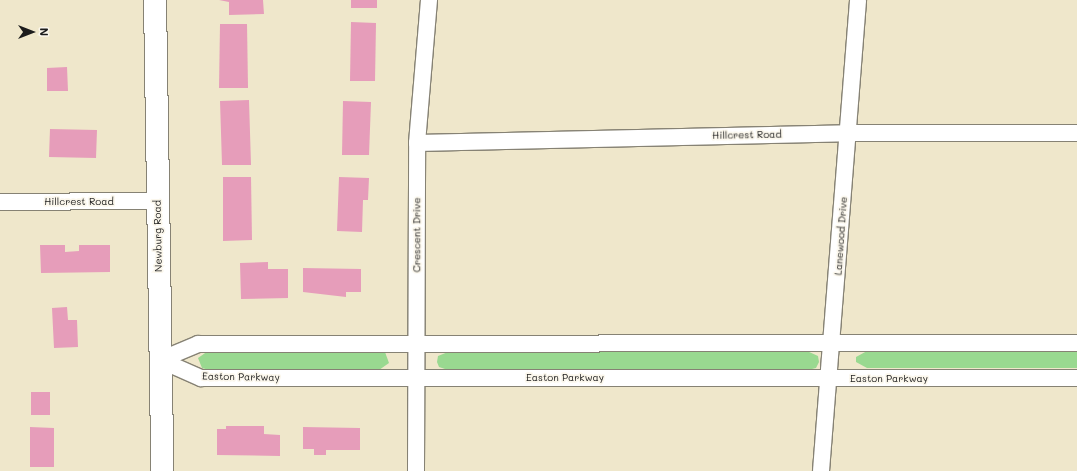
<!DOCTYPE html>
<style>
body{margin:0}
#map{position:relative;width:1077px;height:471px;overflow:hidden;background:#efe7cb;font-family:Mali,sans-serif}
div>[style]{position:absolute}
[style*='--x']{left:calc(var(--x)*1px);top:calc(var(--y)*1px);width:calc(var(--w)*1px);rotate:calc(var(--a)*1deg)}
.green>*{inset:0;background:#99d990}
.building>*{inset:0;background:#e69dba}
.roads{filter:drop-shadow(1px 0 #868274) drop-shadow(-1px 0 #868274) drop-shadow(0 1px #868274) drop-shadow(0 -1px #868274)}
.minor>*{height:16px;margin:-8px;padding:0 8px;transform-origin:8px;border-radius:8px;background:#fff}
.secondary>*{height:22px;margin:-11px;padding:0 11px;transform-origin:11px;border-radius:11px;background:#fff}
span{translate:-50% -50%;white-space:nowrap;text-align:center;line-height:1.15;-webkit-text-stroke:3.5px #fbf7ec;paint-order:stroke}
.street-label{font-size:10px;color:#1c1c1c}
.north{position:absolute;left:12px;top:12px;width:40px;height:40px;-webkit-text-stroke:3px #fbf7ec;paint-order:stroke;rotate:90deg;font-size:11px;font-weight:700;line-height:16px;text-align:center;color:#1c1c1c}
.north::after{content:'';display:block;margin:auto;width:14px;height:18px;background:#1c1c1c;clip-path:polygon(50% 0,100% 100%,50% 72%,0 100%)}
</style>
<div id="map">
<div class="green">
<i style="clip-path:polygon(1077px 350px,1077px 368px,867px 368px,856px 362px,856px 357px,867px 351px)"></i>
<i style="clip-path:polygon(208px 351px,385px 352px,389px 363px,379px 370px,209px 370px,202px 368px,198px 358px)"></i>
<i style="clip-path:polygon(807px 351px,818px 356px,819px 362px,816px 368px,808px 370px,448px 370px,439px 367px,437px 362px,438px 356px,448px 352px)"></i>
</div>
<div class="building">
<i style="clip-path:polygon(219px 0,263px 0,264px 14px,229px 15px,229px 2px)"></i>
<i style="clip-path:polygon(351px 0,377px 0,377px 8px,351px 8px)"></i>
<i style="clip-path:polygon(351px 22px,376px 23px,375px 81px,350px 81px)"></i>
<i style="clip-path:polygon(220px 24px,247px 24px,248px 88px,219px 88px)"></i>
<i style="clip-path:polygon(67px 67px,68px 91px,47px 91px,47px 68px)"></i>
<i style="clip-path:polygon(249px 100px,251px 165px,222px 165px,220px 101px)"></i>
<i style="clip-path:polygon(343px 101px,371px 102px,369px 155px,342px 155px)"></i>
<i style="clip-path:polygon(50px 129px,97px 130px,96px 158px,49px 157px)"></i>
<i style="clip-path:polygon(223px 177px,251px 177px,252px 240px,223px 241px)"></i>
<i style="clip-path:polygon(339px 177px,369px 178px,368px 200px,363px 200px,362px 232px,337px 231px)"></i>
<i style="clip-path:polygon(40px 245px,65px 245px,65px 252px,79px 251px,79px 245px,110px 245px,110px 272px,41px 273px)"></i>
<i style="clip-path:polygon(268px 262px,268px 269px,288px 269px,288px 298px,241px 299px,240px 263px)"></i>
<i style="clip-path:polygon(303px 268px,361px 269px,361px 292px,346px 292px,346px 297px,303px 292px)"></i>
<i style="clip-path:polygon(67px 307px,68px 320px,77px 320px,78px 347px,54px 348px,52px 308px)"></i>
<i style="clip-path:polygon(31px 392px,50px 392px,50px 415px,31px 415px)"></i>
<i style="clip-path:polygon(226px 426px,264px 426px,264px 434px,280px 435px,280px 456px,217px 455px,217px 429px,226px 429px)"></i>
<i style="clip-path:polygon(30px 427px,54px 428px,54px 467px,30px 467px)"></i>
<i style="clip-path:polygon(303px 427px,360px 428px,360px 450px,326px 450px,326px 455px,314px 455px,314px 449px,303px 449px)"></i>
</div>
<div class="roads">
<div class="minor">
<i style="--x:417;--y:143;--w:431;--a:-1.3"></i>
<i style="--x:848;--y:133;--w:229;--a:0"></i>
<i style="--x:0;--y:202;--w:158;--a:-0.4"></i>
<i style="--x:160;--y:360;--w:45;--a:23.7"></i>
<i style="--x:201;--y:378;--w:876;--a:0"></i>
<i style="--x:160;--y:360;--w:41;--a:-22.8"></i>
<i style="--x:198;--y:344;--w:879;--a:-0.07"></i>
<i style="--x:416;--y:471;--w:328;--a:-89.8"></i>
<i style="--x:417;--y:143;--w:144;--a:-85.2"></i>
<i style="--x:821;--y:471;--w:472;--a:-85.5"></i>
</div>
<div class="secondary">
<i style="--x:155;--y:0;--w:471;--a:89.1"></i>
</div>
</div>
<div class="street-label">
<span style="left:747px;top:135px;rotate:-1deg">Hillcrest Road</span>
<span style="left:79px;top:202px">Hillcrest Road</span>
<span style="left:417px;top:235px;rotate:-90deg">Crescent Drive</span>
<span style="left:158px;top:236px;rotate:-91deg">Newburg Road</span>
<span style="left:841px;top:236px;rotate:-86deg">Lanewood Drive</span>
<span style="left:241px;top:377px;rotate:1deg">Easton Parkway</span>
<span style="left:565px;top:378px">Easton Parkway</span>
<span style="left:889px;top:379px">Easton Parkway</span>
</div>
<div class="north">N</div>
</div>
